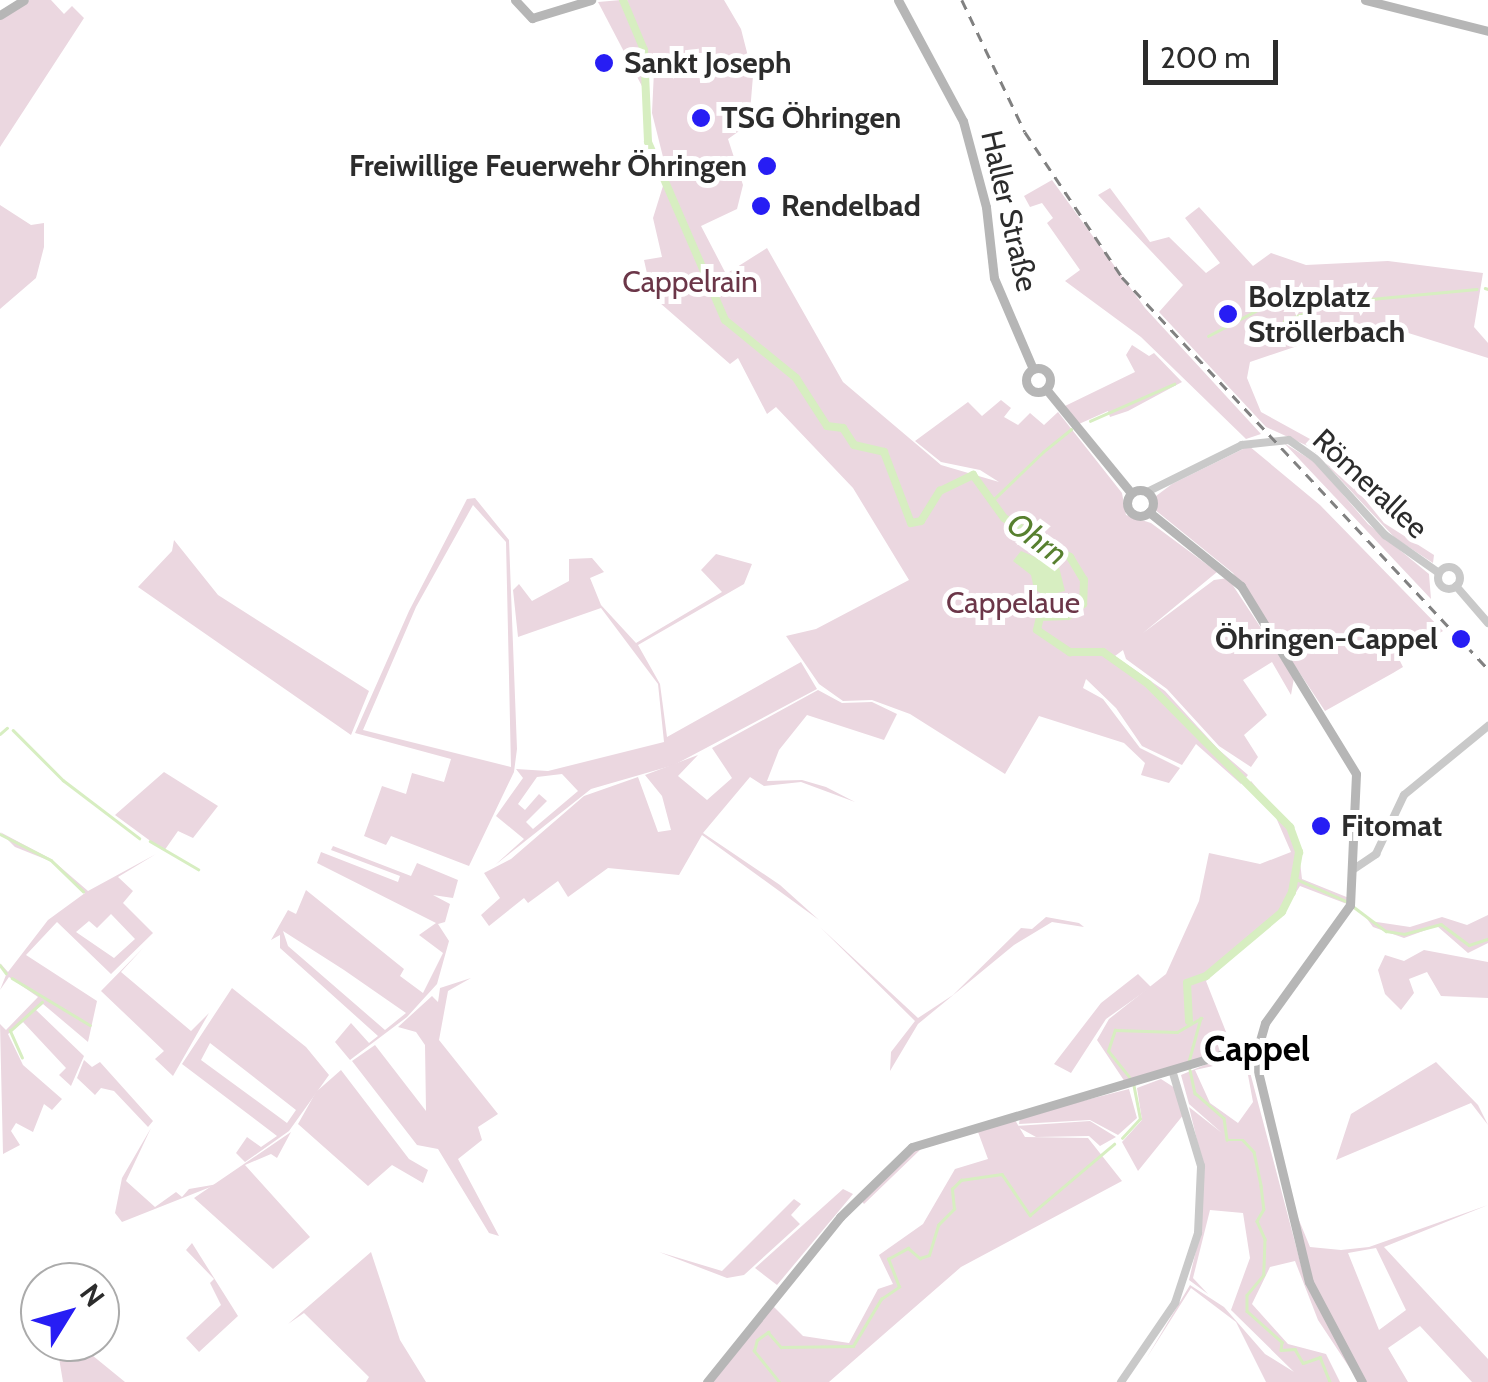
<!DOCTYPE html>
<meta charset="utf-8">
<style>
body{margin:0}
#map{position:relative;width:1488px;height:1382px;overflow:hidden;background:#fff;font-family:Cabin,sans-serif}
div>[style]{position:absolute}
[style*='--x']{left:calc(var(--x)*1px);top:calc(var(--y)*1px);width:calc(var(--w)*1px);rotate:calc(var(--a)*1deg)}
.green>*{inset:0;background:#ebd7e0}
.water>*{inset:0;background:#d7eec1}
.stream>*{height:2.5px;margin:-1.25px;padding:0 1.25px;transform-origin:1.25px;border-radius:1.25px;background:#d7eec1}
.river>*{height:8px;margin:-4px;padding:0 4px;transform-origin:4px;border-radius:4px;background:#d7eec1}
.tertiary>*{height:8px;margin:-4px;padding:0 4px;transform-origin:4px;border-radius:4px;background:#c9c9c9}
.tertiary>.ring{margin:-4px;padding:0;box-sizing:content-box;background:none;border:8px solid #c9c9c9;border-radius:50%}
.secondary>*{height:9px;margin:-4.5px;padding:0 4.5px;transform-origin:4.5px;border-radius:4.5px;background:#b6b6b6}
.secondary>.ring{margin:-4.5px;padding:0;box-sizing:content-box;background:none;border:9px solid #b6b6b6;border-radius:50%}
.rail>*{height:2.5px;margin-top:-1.25px;transform-origin:0;background:repeating-linear-gradient(90deg,#818181 0 10px,transparent 0 18px)}
.dots>*{width:28px;height:28px;translate:-50% -50%;box-sizing:border-box;border:5px solid #fff;border-radius:50%}
span{translate:-50% -50%;white-space:nowrap;text-align:center;line-height:1.15;-webkit-text-stroke:10px #fff;paint-order:stroke}
.poi-label{font-size:30px;color:#2c2c2c;font-weight:700}
.left{translate:0 -50%;text-align:left}
.right{translate:-100% -50%;text-align:right}
.street-label{font-size:30px;color:#2c2c2c}
.park-label{font-size:30px;color:#6b3648}
.water-label{font-size:32px;color:#57802f;font-style:italic}
.quarter-label{font-size:35px;color:#000;font-weight:700}
.north{position:absolute;left:20px;top:1262px;width:100px;height:100px;box-sizing:border-box;background:#fff;border:2px solid #ababab;border-radius:50%;rotate:53deg;font-size:28px;font-weight:700;line-height:40px;text-align:center;color:#2c2c2c}
.north::after{content:'';display:block;margin:auto;width:35px;height:45px;background:#271df4;clip-path:polygon(50% 0,100% 100%,50% 72%,0 100%)}
.scale{position:absolute;left:1143px;top:40px;width:135px;height:45px;box-sizing:border-box;border:5px solid #2c2c2c;border-top:0;padding-left:12px;font-size:30px;line-height:35px;white-space:nowrap;color:#2c2c2c;-webkit-text-stroke:8px #fff;paint-order:stroke}
</style>
<div id="map">
<div class="green">
<i style="clip-path:polygon(29px 0,51px 0,64px 14px,72px 6px,84px 18px,0 147px,0 19px)"></i>
<i style="clip-path:polygon(621px 0,643px 50px,644px 90px,598px 2px)"></i>
<i style="clip-path:polygon(627px 0,724px 0,741px 29px,753px 76px,749px 124px,728px 139px,743px 185px,737px 209px,701px 226px,726px 274px,767px 248px,843px 382px,941px 465px,999px 482px,980px 470px,941px 462px,915px 441px,968px 402px,982px 416px,1001px 400px,1011px 408px,1004px 417px,1018px 425px,1030px 413px,1044px 425px,1058px 412px,1122px 493px,1126px 515px,1151px 523px,1217px 572px,1143px 633px,1214px 580px,1228px 578px,1294px 678px,1291px 695px,1272px 662px,1243px 680px,1267px 715px,1244px 735px,1258px 757px,1251px 767px,1219px 746px,1167px 689px,1126px 659px,1123px 650px,1115px 656px,1165px 691px,1218px 749px,1248px 775px,1241px 784px,1196px 744px,1182px 765px,1142px 746px,1116px 708px,1086px 679px,1083px 688px,1103px 699px,1140px 748px,1180px 768px,1169px 783px,1141px 775px,1145px 763px,1124px 743px,1039px 716px,1005px 774px,910px 714px,872px 700px,843px 701px,819px 684px,786px 636px,816px 629px,909px 580px,853px 488px,776px 407px,767px 414px,738px 358px,730px 364px,652px 296px,644px 260px,662px 257px,653px 218px,667px 173px,652px 113px,654px 71px)"></i>
<i style="clip-path:polygon(1052px 180px,1145px 308px,1261px 434px,1246px 439px,1141px 337px,1065px 281px,1080px 270px,1047px 223px,1053px 218px,1042px 203px,1030px 207px,1024px 196px)"></i>
<i style="clip-path:polygon(1110px 188px,1150px 242px,1169px 237px,1206px 273px,1220px 263px,1185px 218px,1199px 207px,1253px 266px,1271px 253px,1306px 265px,1388px 261px,1483px 273px,1474px 327px,1488px 343px,1488px 358px,1402px 331px,1336px 333px,1250px 362px,1247px 378px,1261px 412px,1321px 445px,1384px 523px,1434px 555px,1433px 563px,1395px 538px,1310px 447px,1266px 427px,1159px 312px,1183px 285px,1098px 195px)"></i>
<i style="clip-path:polygon(0 205px,31px 225px,44px 223px,44px 247px,36px 278px,0 309px)"></i>
<i style="clip-path:polygon(1132px 345px,1149px 356px,1154px 353px,1182px 382px,1128px 411px,1110px 417px,1108px 411px,1079px 424px,1065px 406px,1135px 372px,1126px 355px)"></i>
<i style="clip-path:polygon(1284px 443px,1316px 463px,1368px 524px,1429px 574px,1431px 599px)"></i>
<i style="clip-path:polygon(1249px 446px,1320px 505px,1443px 631px,1398px 657px,1403px 667px,1393px 673px,1325px 711px,1233px 573px,1154px 509px,1156px 496px,1172px 484px)"></i>
<i style="clip-path:polygon(evenodd,475px 498px,509px 540px,517px 749px,514px 772px,469px 866px,391px 836px,386px 845px,364px 836px,382px 786px,406px 794px,412px 773px,444px 782px,451px 759px,355px 733px,409px 611px,467px 499px,475px 498px,473px 505px,506px 542px,511px 767px,363px 730px,416px 607px,473px 505px)"></i>
<i style="clip-path:polygon(174px 540px,218px 595px,369px 691px,351px 735px,138px 587px,172px 551px)"></i>
<i style="clip-path:polygon(evenodd,716px 554px,752px 564px,744px 584px,638px 645px,660px 684px,667px 737px,801px 662px,817px 689px,674px 765px,591px 789px,495px 865px,524px 839px,496px 816px,523px 778px,516px 769px,548px 771px,664px 742px,658px 684px,601px 608px,518px 637px,513px 590px,519px 584px,532px 601px,569px 581px,569px 559px,592px 558px,604px 572px,590px 578px,601px 605px,636px 643px,722px 592px,701px 570px,716px 554px,562px 774px,578px 791px,533px 829px,526px 822px,547px 801px,539px 794px,525px 810px,518px 804px,537px 777px,562px 774px)"></i>
<i style="clip-path:polygon(818px 690px,842px 703px,872px 702px,897px 714px,884px 740px,807px 715px,779px 750px,767px 781px,802px 780px,826px 787px,855px 802px,801px 782px,764px 786px,750px 777px,703px 833px,780px 885px,819px 920px,702px 835px,679px 875px,608px 868px,568px 897px,558px 881px,528px 903px,524px 898px,489px 926px,481px 915px,500px 898px,484px 873px,511px 859px,584px 796px,638px 777px,658px 832px,671px 830px,662px 796px,645px 775px,698px 755px,678px 776px,707px 800px,732px 778px,712px 748px)"></i>
<i style="clip-path:polygon(164px 772px,218px 806px,193px 838px,178px 831px,164px 851px,115px 815px)"></i>
<i style="clip-path:polygon(1251px 781px,1297px 836px,1302px 879px,1349px 898px,1347px 904px,1300px 886px,1281px 916px,1206px 981px,1228px 1037px,1217px 1042px,1220px 1052px,1127px 1085px,1097px 1040px,1109px 1019px,1166px 974px,1199px 901px,1209px 853px,1260px 864px,1291px 852px,1274px 813px,1246px 787px)"></i>
<i style="clip-path:polygon(evenodd,0 832px,51px 859px,88px 891px,156px 854px,118px 877px,133px 891px,123px 903px,153px 933px,111px 974px,57px 922px,26px 955px,97px 1001px,88px 1042px,43px 1004px,36px 1010px,84px 1056px,71px 1086px,59px 1075px,66px 1068px,23px 1022px,8px 1034px,23px 1065px,62px 1099px,52px 1110px,44px 1104px,33px 1132px,16px 1123px,11px 1131px,20px 1145px,3px 1154px,0 1024px,6px 1030px,38px 997px,9px 977px,0 990px,6px 975px,0 963px,8px 972px,48px 920px,85px 893px,50px 861px,15px 847px,0 832px,111px 914px,135px 939px,114px 958px,76px 932px,89px 921px,97px 928px,111px 914px)"></i>
<i style="clip-path:polygon(evenodd,333px 846px,411px 876px,417px 863px,458px 880px,453px 898px,433px 895px,450px 904px,445px 922px,438px 924px,449px 941px,437px 984px,407px 1017px,350px 1060px,335px 1042px,351px 1023px,369px 1043px,378px 1036px,280px 948px,280px 935px,271px 940px,288px 910px,296px 914px,306px 890px,404px 969px,400px 976px,423px 993px,443px 953px,419px 935px,436px 923px,317px 863px,321px 852px,398px 882px,400px 876px,331px 850px,333px 846px,283px 931px,344px 970px,406px 1013px,385px 1030px,288px 946px,283px 931px)"></i>
<i style="clip-path:polygon(1362px 912px,1370px 921px,1410px 927px,1442px 917px,1467px 925px,1488px 915px,1488px 943px,1468px 953px,1437px 926px,1404px 938px,1373px 927px)"></i>
<i style="clip-path:polygon(1046px 917px,1079px 923px,1084px 927px,1052px 922px,1014px 945px,918px 1024px,890px 1071px,891px 1052px,915px 1021px,820px 927px,918px 1018px,953px 995px,1021px 928px,1032px 929px)"></i>
<i style="clip-path:polygon(144px 947px,121px 972px,191px 1031px,209px 1013px,173px 1076px,155px 1059px,164px 1051px,101px 991px)"></i>
<i style="clip-path:polygon(1424px 950px,1488px 962px,1488px 998px,1441px 996px,1427px 972px,1409px 979px,1414px 993px,1401px 1010px,1385px 994px,1378px 970px,1385px 955px,1404px 961px)"></i>
<i style="clip-path:polygon(1138px 974px,1151px 987px,1106px 1019px,1071px 1073px,1054px 1064px,1101px 1003px)"></i>
<i style="clip-path:polygon(471px 978px,448px 991px,439px 1040px,498px 1114px,478px 1127px,482px 1140px,458px 1159px,499px 1236px,489px 1233px,438px 1149px,417px 1145px,352px 1061px,375px 1045px,426px 1111px,425px 1045px,416px 1032px,398px 1027px,432px 996px,438px 1002px,440px 988px)"></i>
<i style="clip-path:polygon(evenodd,232px 988px,306px 1047px,329px 1075px,289px 1131px,245px 1162px,236px 1153px,247px 1137px,261px 1147px,277px 1136px,182px 1064px,232px 988px,210px 1043px,296px 1110px,287px 1123px,201px 1060px,210px 1043px)"></i>
<i style="clip-path:polygon(evenodd,1246px 1057px,1302px 1269px,1359px 1382px,1318px 1320px,1295px 1261px,1270px 1267px,1252px 1304px,1288px 1344px,1326px 1354px,1340px 1382px,1266px 1382px,1236px 1322px,1191px 1288px,1146px 1359px,1190px 1285px,1224px 1307px,1265px 1354px,1294px 1372px,1231px 1310px,1250px 1258px,1243px 1213px,1210px 1210px,1193px 1278px,1208px 1294px,1189px 1280px,1200px 1234px,1203px 1165px,1189px 1107px,1222px 1133px,1189px 1104px,1181px 1075px,1221px 1058px,1246px 1057px,1245px 1059px,1253px 1102px,1238px 1123px,1210px 1103px,1195px 1070px,1245px 1059px)"></i>
<i style="clip-path:polygon(84px 1060px,92px 1067px,100px 1062px,153px 1121px,148px 1127px,114px 1091px,101px 1088px,95px 1095px,77px 1078px)"></i>
<i style="clip-path:polygon(1436px 1062px,1478px 1105px,1488px 1125px,1471px 1103px,1336px 1160px,1351px 1114px)"></i>
<i style="clip-path:polygon(341px 1070px,409px 1159px,428px 1170px,423px 1183px,392px 1165px,368px 1186px,298px 1124px,316px 1092px)"></i>
<i style="clip-path:polygon(1161px 1079px,1175px 1088px,1184px 1114px,1138px 1171px,1122px 1142px,1142px 1120px,1137px 1088px)"></i>
<i style="clip-path:polygon(1129px 1089px,1137px 1118px,1118px 1135px,1090px 1120px,1019px 1124px,1020px 1117px)"></i>
<i style="clip-path:polygon(1015px 1120px,1025px 1137px,1088px 1138px,1122px 1181px,961px 1267px,829px 1382px,710px 1382px,773px 1306px,803px 1336px,849px 1343px,878px 1289px,893px 1284px,879px 1255px,923px 1224px,955px 1169px,988px 1159px,978px 1132px,921px 1149px,864px 1204px,860px 1199px,912px 1149px)"></i>
<i style="clip-path:polygon(1090px 1121px,1116px 1137px,1100px 1146px,1089px 1136px,1036px 1137px,1016px 1126px)"></i>
<i style="clip-path:polygon(151px 1128px,126px 1181px,155px 1207px,176px 1192px,182px 1197px,189px 1189px,218px 1184px,122px 1222px,115px 1213px,122px 1178px)"></i>
<i style="clip-path:polygon(291px 1132px,277px 1158px,271px 1154px,245px 1165px,310px 1237px,273px 1269px,194px 1198px)"></i>
<i style="clip-path:polygon(843px 1189px,853px 1194px,777px 1285px,755px 1268px)"></i>
<i style="clip-path:polygon(794px 1199px,801px 1204px,791px 1215px,800px 1224px,744px 1275px,727px 1278px,659px 1252px,722px 1271px)"></i>
<i style="clip-path:polygon(evenodd,1488px 1205px,1384px 1247px,1488px 1359px,1488px 1382px,1472px 1382px,1420px 1326px,1388px 1348px,1408px 1382px,1365px 1382px,1311px 1279px,1294px 1208px,1310px 1247px,1341px 1250px,1369px 1247px,1488px 1205px,1376px 1248px,1406px 1310px,1379px 1330px,1348px 1253px,1376px 1248px)"></i>
<i style="clip-path:polygon(192px 1243px,238px 1316px,199px 1352px,186px 1338px,221px 1305px,210px 1283px,214px 1279px,186px 1250px)"></i>
<i style="clip-path:polygon(371px 1252px,400px 1340px,426px 1382px,366px 1382px,369px 1377px,304px 1313px,288px 1324px)"></i>
<i style="clip-path:polygon(46px 1342px,76px 1342px,125px 1382px,63px 1382px,59px 1358px)"></i>
</div>
<div class="water">
<i style="clip-path:polygon(1021px 551px,1059px 567px,1065px 591px,1045px 596px,1034px 589px,1031px 575px,1013px 561px)"></i>
</div>
<div class="stream">
<i style="--x:1485;--y:288;--w:3;--a:18"></i>
<i style="--x:1360;--y:300;--w:117;--a:-5.4"></i>
<i style="--x:1284;--y:321;--w:49;--a:-21.4"></i>
<i style="--x:1330;--y:303;--w:23;--a:2"></i>
<i style="--x:1208;--y:336;--w:62;--a:-27.8"></i>
<i style="--x:1090;--y:421;--w:92;--a:-23.8"></i>
<i style="--x:1043;--y:452;--w:36;--a:-39"></i>
<i style="--x:993;--y:500;--w:68;--a:-43.8"></i>
<i style="--x:13;--y:730;--w:71;--a:45"></i>
<i style="--x:63;--y:780;--w:96;--a:37.3"></i>
<i style="--x:0;--y:734;--w:9;--a:-41"></i>
<i style="--x:0;--y:834;--w:57;--a:27"></i>
<i style="--x:51;--y:860;--w:45;--a:44.1"></i>
<i style="--x:150;--y:841;--w:56;--a:30.3"></i>
<i style="--x:1296;--y:879;--w:55;--a:23.7"></i>
<i style="--x:1354;--y:907;--w:40;--a:37"></i>
<i style="--x:1386;--y:931;--w:18;--a:9"></i>
<i style="--x:1404;--y:934;--w:38;--a:-15"></i>
<i style="--x:1441;--y:924;--w:35;--a:37"></i>
<i style="--x:1469;--y:945;--w:20;--a:-18"></i>
<i style="--x:0;--y:965;--w:10;--a:53"></i>
<i style="--x:12;--y:978;--w:91;--a:31.1"></i>
<i style="--x:22;--y:1058;--w:30;--a:-114"></i>
<i style="--x:10;--y:1031;--w:43;--a:-42.2"></i>
<i style="--x:1190;--y:1070;--w:24;--a:78"></i>
<i style="--x:1195;--y:1093;--w:38;--a:41"></i>
<i style="--x:1224;--y:1118;--w:22;--a:82"></i>
<i style="--x:1227;--y:1140;--w:16;--a:0"></i>
<i style="--x:1243;--y:1140;--w:16;--a:47"></i>
<i style="--x:1254;--y:1152;--w:35;--a:78"></i>
<i style="--x:1261;--y:1186;--w:23;--a:83"></i>
<i style="--x:1264;--y:1209;--w:14;--a:120"></i>
<i style="--x:1257;--y:1221;--w:20;--a:66"></i>
<i style="--x:1265;--y:1239;--w:36;--a:92"></i>
<i style="--x:1264;--y:1275;--w:26;--a:130"></i>
<i style="--x:1247;--y:1295;--w:16;--a:90"></i>
<i style="--x:1247;--y:1311;--w:47;--a:41.5"></i>
<i style="--x:1282;--y:1342;--w:8;--a:97"></i>
<i style="--x:1281;--y:1350;--w:14;--a:-4"></i>
<i style="--x:1295;--y:1349;--w:16;--a:60"></i>
<i style="--x:1303;--y:1363;--w:18;--a:-19"></i>
<i style="--x:1320;--y:1357;--w:27;--a:68"></i>
<i style="--x:1129;--y:1077;--w:33;--a:-129"></i>
<i style="--x:1108;--y:1051;--w:22;--a:-72"></i>
<i style="--x:1115;--y:1030;--w:62;--a:1.8"></i>
<i style="--x:1177;--y:1032;--w:28;--a:-30"></i>
<i style="--x:1201;--y:1018;--w:46;--a:105.3"></i>
<i style="--x:1122;--y:1138;--w:26;--a:-47"></i>
<i style="--x:1140;--y:1119;--w:36;--a:-101"></i>
<i style="--x:779;--y:1382;--w:40;--a:-129"></i>
<i style="--x:754;--y:1351;--w:11;--a:-75"></i>
<i style="--x:757;--y:1340;--w:14;--a:-36"></i>
<i style="--x:768;--y:1332;--w:20;--a:49"></i>
<i style="--x:781;--y:1347;--w:72;--a:-0.8"></i>
<i style="--x:853;--y:1346;--w:55;--a:-59.2"></i>
<i style="--x:881;--y:1299;--w:22;--a:-34"></i>
<i style="--x:899;--y:1287;--w:30;--a:-111"></i>
<i style="--x:888;--y:1259;--w:23;--a:-29"></i>
<i style="--x:908;--y:1248;--w:16;--a:40"></i>
<i style="--x:920;--y:1258;--w:9;--a:-18"></i>
<i style="--x:929;--y:1255;--w:31;--a:-73"></i>
<i style="--x:938;--y:1225;--w:23;--a:-45"></i>
<i style="--x:954;--y:1209;--w:20;--a:-96"></i>
<i style="--x:952;--y:1189;--w:13;--a:-45"></i>
<i style="--x:961;--y:1180;--w:41;--a:-8.3"></i>
<i style="--x:1002;--y:1174;--w:50;--a:55.7"></i>
<i style="--x:1030;--y:1215;--w:110;--a:-40.2"></i>
</div>
<div class="river">
<i style="--x:623;--y:0;--w:54;--a:67.2"></i>
<i style="--x:644;--y:50;--w:92;--a:87.5"></i>
<i style="--x:648;--y:142;--w:194;--a:66.6"></i>
<i style="--x:725;--y:320;--w:92;--a:39.2"></i>
<i style="--x:796;--y:378;--w:57;--a:57.1"></i>
<i style="--x:827;--y:426;--w:16;--a:7"></i>
<i style="--x:843;--y:428;--w:20;--a:57"></i>
<i style="--x:854;--y:445;--w:31;--a:13"></i>
<i style="--x:884;--y:452;--w:76;--a:69.2"></i>
<i style="--x:911;--y:523;--w:10;--a:-11"></i>
<i style="--x:921;--y:521;--w:36;--a:-58"></i>
<i style="--x:940;--y:491;--w:37;--a:-26"></i>
<i style="--x:973;--y:475;--w:53;--a:54.2"></i>
<i style="--x:1004;--y:518;--w:77;--a:30.6"></i>
<i style="--x:1070;--y:557;--w:27;--a:59"></i>
<i style="--x:1084;--y:580;--w:24;--a:92"></i>
<i style="--x:1083;--y:604;--w:19;--a:141"></i>
<i style="--x:1068;--y:616;--w:28;--a:178"></i>
<i style="--x:1040;--y:617;--w:13;--a:103"></i>
<i style="--x:1037;--y:630;--w:40;--a:34"></i>
<i style="--x:1070;--y:652;--w:33;--a:0"></i>
<i style="--x:1103;--y:652;--w:55;--a:35.4"></i>
<i style="--x:1148;--y:684;--w:202;--a:45.2"></i>
<i style="--x:1290;--y:827;--w:27;--a:70"></i>
<i style="--x:1299;--y:852;--w:41;--a:99.9"></i>
<i style="--x:1292;--y:892;--w:22;--a:117"></i>
<i style="--x:1282;--y:912;--w:99;--a:139.9"></i>
<i style="--x:1206;--y:976;--w:20;--a:160"></i>
<i style="--x:1187;--y:983;--w:38;--a:87"></i>
</div>
<div class="tertiary">
<i style="--x:1147;--y:492;--w:106;--a:-26.3"></i>
<i style="--x:1242;--y:445;--w:47;--a:-6.1"></i>
<i style="--x:1289;--y:440;--w:33;--a:35"></i>
<i style="--x:1316;--y:459;--w:103;--a:47.8"></i>
<i style="--x:1385;--y:535;--w:66;--a:35.1"></i>
<i class="ring" style="left:1438px;top:567px;width:14px;height:14px"></i>
<i style="--x:1456;--y:586;--w:49;--a:49.1"></i>
<i style="--x:1354;--y:869;--w:27;--a:-34"></i>
<i style="--x:1376;--y:854;--w:65;--a:-64.6"></i>
<i style="--x:1404;--y:795;--w:109;--a:-39.4"></i>
<i style="--x:1121;--y:1382;--w:96;--a:-55.6"></i>
<i style="--x:1175;--y:1303;--w:74;--a:-71.8"></i>
<i style="--x:1198;--y:1233;--w:67;--a:-87.4"></i>
<i style="--x:1201;--y:1166;--w:97;--a:-106.8"></i>
</div>
<div class="secondary">
<i style="--x:515;--y:0;--w:25;--a:47"></i>
<i style="--x:532;--y:18;--w:62;--a:-17"></i>
<i style="--x:898;--y:0;--w:137;--a:61.8"></i>
<i style="--x:963;--y:121;--w:89;--a:75"></i>
<i style="--x:986;--y:207;--w:71;--a:83.6"></i>
<i style="--x:994;--y:278;--w:99;--a:66.8"></i>
<i style="--x:1365;--y:0;--w:127;--a:14.1"></i>
<i style="--x:0;--y:15;--w:28;--a:-32"></i>
<i class="ring" style="left:1026px;top:368px;width:15px;height:15px"></i>
<i style="--x:1046;--y:389;--w:134;--a:50.7"></i>
<i class="ring" style="left:1127px;top:490px;width:17px;height:17px"></i>
<i style="--x:1149;--y:512;--w:118;--a:38.8"></i>
<i style="--x:1241;--y:586;--w:220;--a:58.5"></i>
<i style="--x:1356;--y:774;--w:131;--a:92.6"></i>
<i style="--x:1350;--y:905;--w:145;--a:125.8"></i>
<i style="--x:1265;--y:1023;--w:37;--a:106"></i>
<i style="--x:1255;--y:1059;--w:229;--a:76.4"></i>
<i style="--x:1309;--y:1282;--w:113;--a:62.1"></i>
<i style="--x:707;--y:1382;--w:212;--a:-51.1"></i>
<i style="--x:840;--y:1217;--w:100;--a:-44.2"></i>
<i style="--x:912;--y:1147;--w:322;--a:-16.6"></i>
<i style="--x:1221;--y:1055;--w:34;--a:-5"></i>
</div>
<div class="rail">
<i style="--x:962;--y:0;--w:146;--a:64.5"></i>
<i style="--x:1025;--y:132;--w:174;--a:56.2"></i>
<i style="--x:1122;--y:277;--w:536;--a:46.96"></i>
</div>
<div class="dots">
<i style="left:604px;top:63px;background:#271df4"></i>
<i style="left:701px;top:118px;background:#271df4"></i>
<i style="left:767px;top:166px;background:#271df4"></i>
<i style="left:761px;top:206px;background:#271df4"></i>
<i style="left:1228px;top:314px;background:#271df4"></i>
<i style="left:1461px;top:639px;background:#271df4"></i>
<i style="left:1321px;top:826px;background:#271df4"></i>
</div>
<div class="poi-label">
<span class="left" style="left:624px;top:63px">Sankt Joseph</span>
<span class="left" style="left:721px;top:118px">TSG Öhringen</span>
<span class="right" style="left:747px;top:166px">Freiwillige Feuerwehr Öhringen</span>
<span class="left" style="left:781px;top:206px">Rendelbad</span>
<span class="left" style="left:1248px;top:314px">Bolzplatz<br>Ströllerbach</span>
<span class="right" style="left:1438px;top:639px">Öhringen-Cappel</span>
<span class="left" style="left:1341px;top:826px">Fitomat</span>
</div>
<div class="street-label">
<span style="left:1009px;top:211px;rotate:77deg">Haller Straße</span>
<span style="left:1370px;top:484px;rotate:43deg">Römerallee</span>
</div>
<div class="park-label">
<span style="left:690px;top:282px">Cappelrain</span>
<span style="left:1013px;top:603px">Cappelaue</span>
</div>
<div class="water-label">
<span style="left:1037px;top:539px;rotate:36deg">Ohrn</span>
</div>
<div class="quarter-label">
<span style="left:1257px;top:1049px">Cappel</span>
</div>
<div class="north">N</div>
<div class="scale">200 m</div>
</div>
